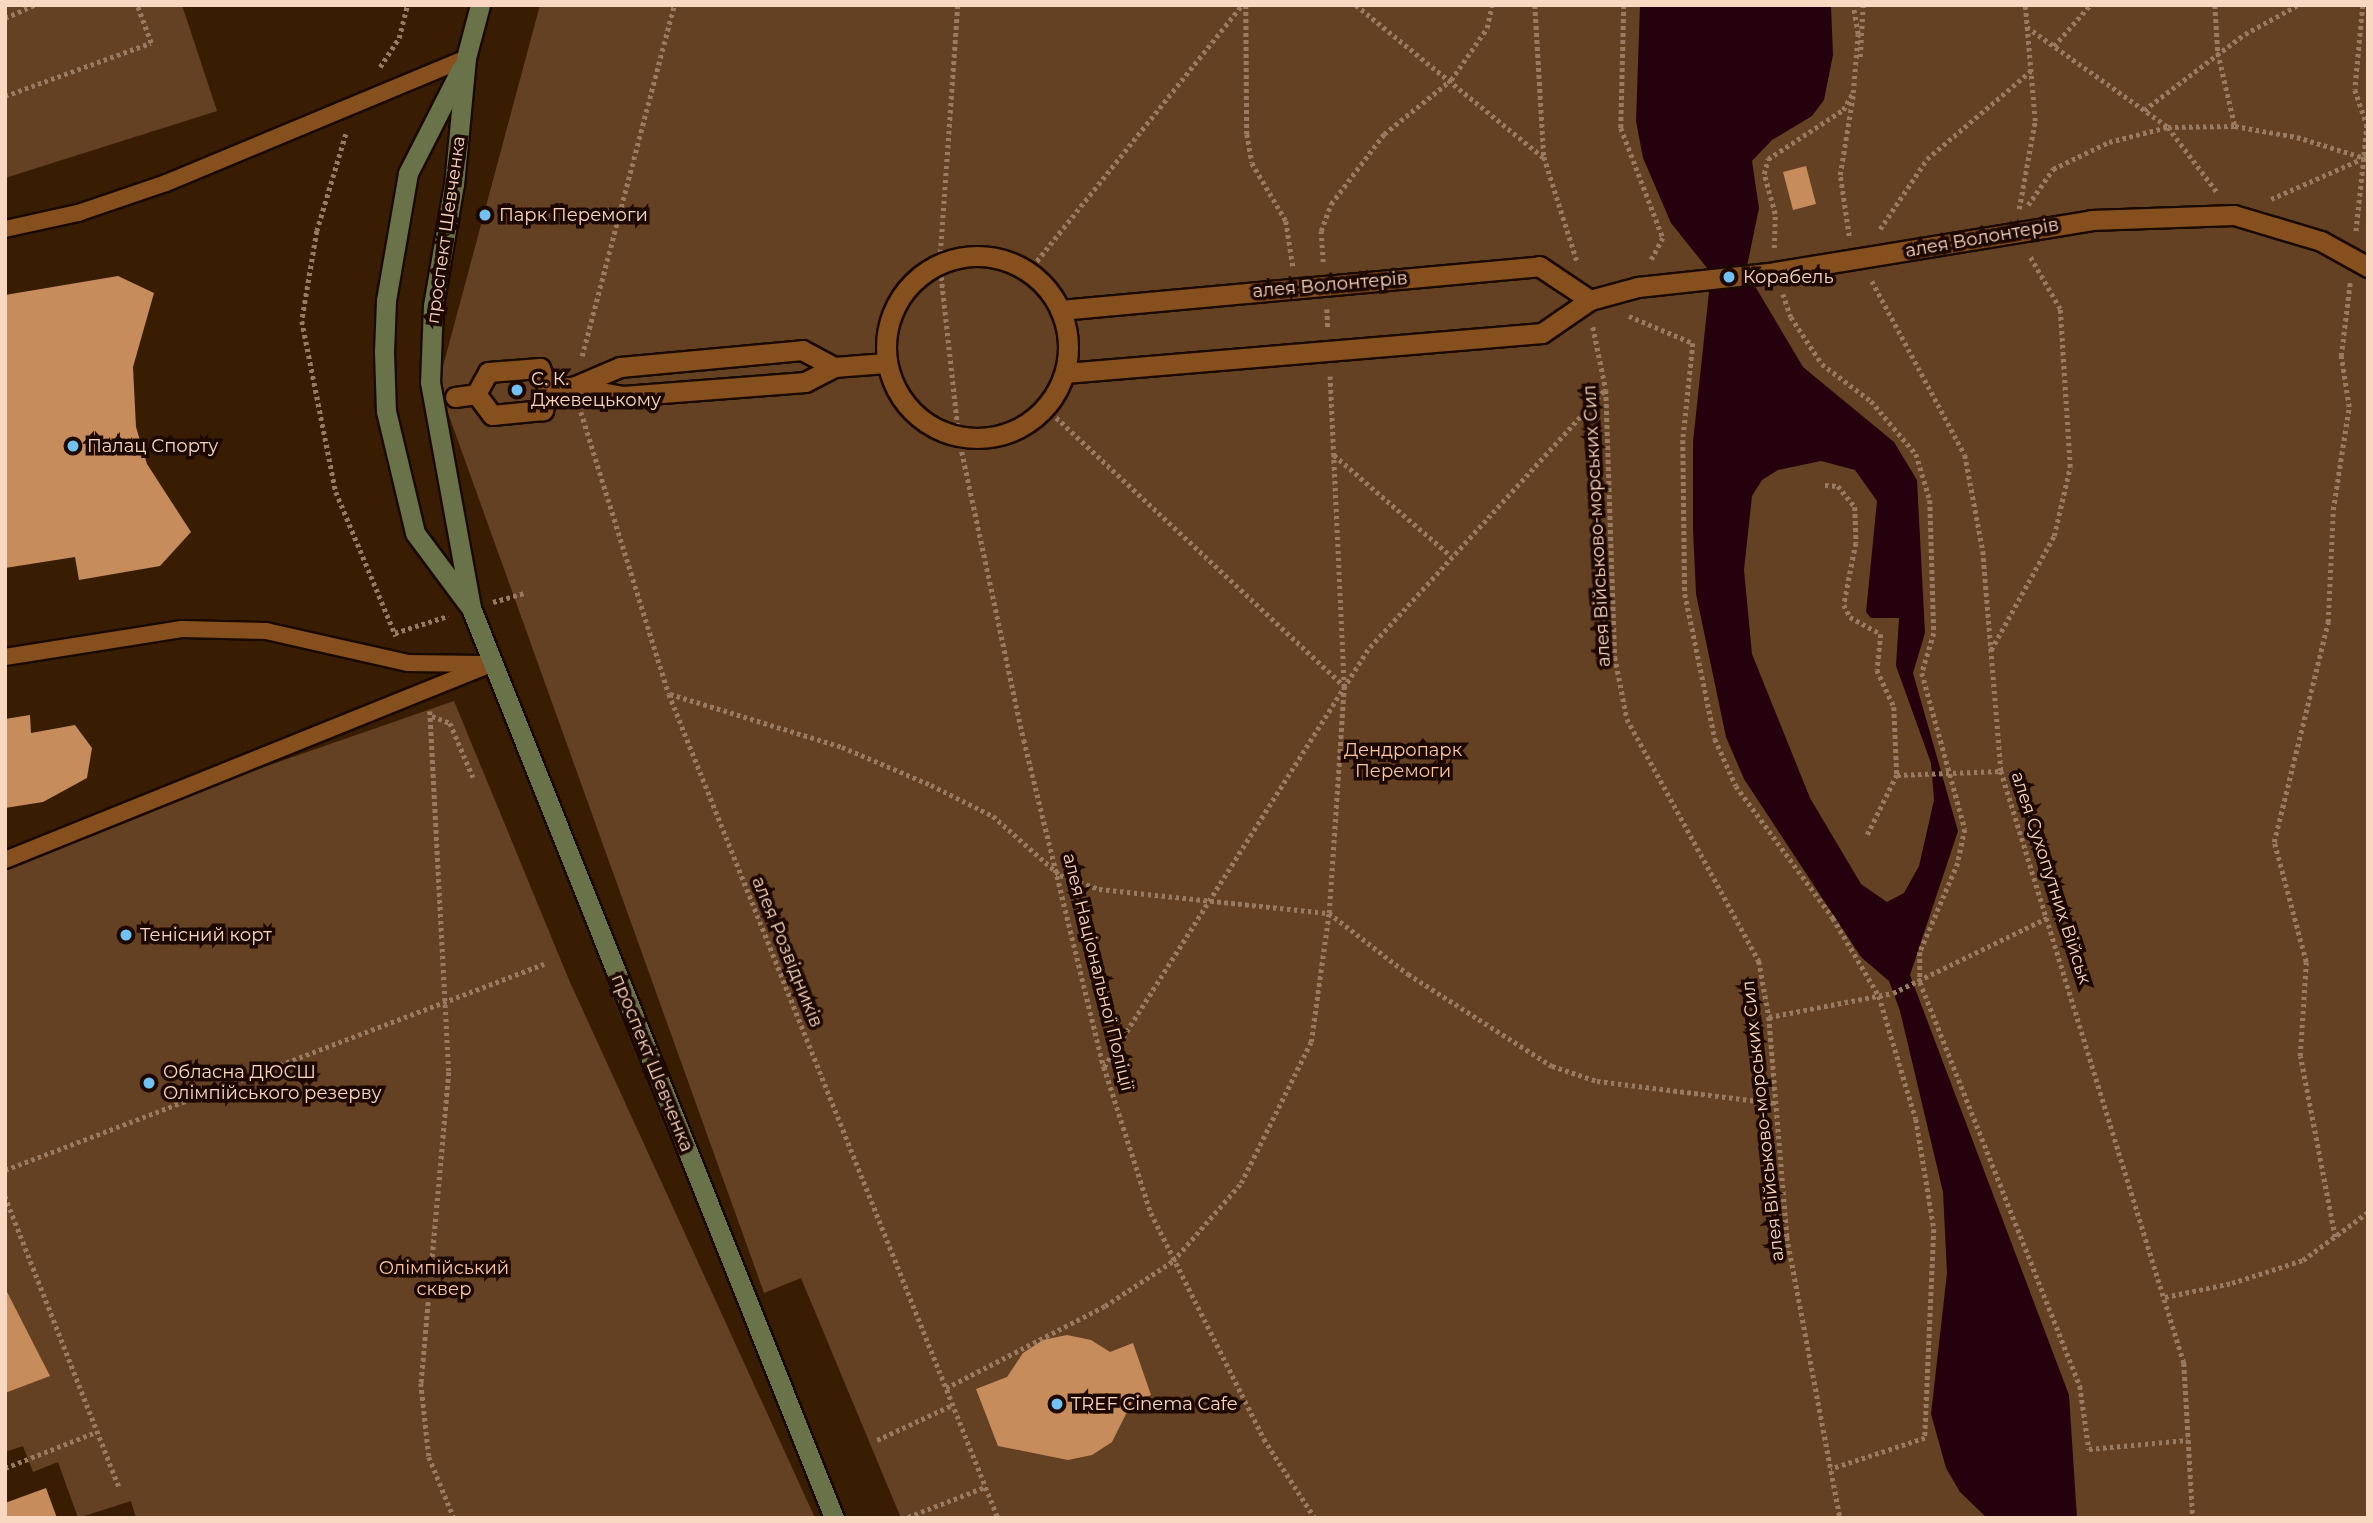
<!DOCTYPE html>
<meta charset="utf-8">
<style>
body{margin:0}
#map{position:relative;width:2373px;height:1523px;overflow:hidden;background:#391d03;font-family:Montserrat,sans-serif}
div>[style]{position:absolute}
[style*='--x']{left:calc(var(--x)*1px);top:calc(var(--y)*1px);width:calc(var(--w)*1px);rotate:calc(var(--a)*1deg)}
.green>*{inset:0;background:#654123}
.water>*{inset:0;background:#25000d}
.building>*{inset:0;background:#c78c5c}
.path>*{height:4.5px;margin-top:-2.25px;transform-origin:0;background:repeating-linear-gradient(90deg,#997b62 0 3.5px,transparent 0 7px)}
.roads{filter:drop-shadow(2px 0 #1a0900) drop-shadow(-2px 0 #1a0900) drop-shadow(0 2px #1a0900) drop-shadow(0 -2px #1a0900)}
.service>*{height:16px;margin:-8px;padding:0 8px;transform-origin:8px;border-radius:8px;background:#854f1e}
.pedestrian>*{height:19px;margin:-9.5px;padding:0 9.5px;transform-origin:9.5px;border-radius:9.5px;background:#854f1e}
.pedestrian>.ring{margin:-9.5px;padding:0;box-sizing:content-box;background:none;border:19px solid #854f1e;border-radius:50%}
.secondary>*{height:19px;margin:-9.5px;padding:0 9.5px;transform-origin:9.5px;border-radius:9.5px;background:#697248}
.dots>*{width:19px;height:19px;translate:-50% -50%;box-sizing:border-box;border:4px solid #1d0800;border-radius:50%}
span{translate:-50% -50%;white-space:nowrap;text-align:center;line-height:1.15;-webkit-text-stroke:7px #1d0800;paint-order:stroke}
.poi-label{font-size:18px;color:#f8d8c0}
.left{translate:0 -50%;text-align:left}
.street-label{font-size:18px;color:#f8d8c0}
.park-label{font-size:18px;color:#fac8a1}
.frame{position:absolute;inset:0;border:7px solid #f8d8c0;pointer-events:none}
</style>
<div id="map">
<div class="green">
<i style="clip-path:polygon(5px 5px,182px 5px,217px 111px,5px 178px)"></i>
<i style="clip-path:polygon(540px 5px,2368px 5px,2368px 1518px,901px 1518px,801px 1278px,764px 1293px,438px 385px)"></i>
<i style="clip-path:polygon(454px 701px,569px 980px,815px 1518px,136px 1518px,131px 1501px,78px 1518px,58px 1462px,33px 1472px,23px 1446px,5px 1452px,5px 857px)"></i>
</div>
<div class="water">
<i style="clip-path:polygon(evenodd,1640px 5px,1831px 5px,1833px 55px,1824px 100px,1812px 116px,1772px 140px,1752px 161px,1759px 208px,1746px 271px,1803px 367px,1894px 442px,1917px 480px,1925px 633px,1913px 673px,1958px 831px,1910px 975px,2069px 1395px,2077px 1518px,1987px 1518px,1960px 1492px,1946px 1468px,1931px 1414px,1947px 1273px,1943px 1192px,1900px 1011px,1889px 981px,1861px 957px,1744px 779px,1726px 737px,1696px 594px,1693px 531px,1693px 442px,1711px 273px,1671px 223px,1643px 158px,1636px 121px,1640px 5px,1821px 461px,1855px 470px,1877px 501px,1866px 612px,1871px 618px,1899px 618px,1896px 666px,1931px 763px,1934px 800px,1919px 866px,1904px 893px,1887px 902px,1861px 884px,1810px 798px,1752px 654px,1744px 570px,1752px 496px,1762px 480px,1778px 470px,1821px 461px)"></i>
</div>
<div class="building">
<i style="clip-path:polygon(1806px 166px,1816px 204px,1793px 210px,1783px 172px)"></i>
<i style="clip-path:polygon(118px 276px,154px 293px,133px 367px,136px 427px,147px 464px,191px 532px,160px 566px,79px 580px,75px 557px,5px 568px,5px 295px)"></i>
<i style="clip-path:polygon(30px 715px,31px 733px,75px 725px,92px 748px,87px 778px,43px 802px,5px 808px,5px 719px)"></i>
<i style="clip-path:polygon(6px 1290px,50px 1376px,5px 1393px,5px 1290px)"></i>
<i style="clip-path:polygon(1067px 1335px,1091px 1340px,1110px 1352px,1133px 1343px,1151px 1395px,1132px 1402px,1112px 1442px,1092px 1455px,1068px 1460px,998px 1446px,976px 1389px,1007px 1377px,1023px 1353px,1043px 1340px)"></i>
<i style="clip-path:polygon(46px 1488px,57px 1518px,5px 1518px,5px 1503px)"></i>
</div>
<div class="path">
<i style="--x:958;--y:5;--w:259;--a:94"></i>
<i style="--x:940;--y:263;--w:176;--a:83.8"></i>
<i style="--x:959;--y:438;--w:309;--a:77.9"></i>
<i style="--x:1024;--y:740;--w:337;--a:76.3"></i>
<i style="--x:1104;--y:1067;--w:153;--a:72.2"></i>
<i style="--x:1151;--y:1213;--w:253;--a:63.4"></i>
<i style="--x:1264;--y:1439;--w:94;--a:57.2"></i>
<i style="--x:1246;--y:5;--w:129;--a:89.6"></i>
<i style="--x:1247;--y:134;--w:29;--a:80"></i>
<i style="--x:1252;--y:163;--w:67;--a:59.6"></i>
<i style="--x:1286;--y:221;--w:46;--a:81.2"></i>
<i style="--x:1356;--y:5;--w:241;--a:39.1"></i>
<i style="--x:1535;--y:5;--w:152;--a:86.6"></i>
<i style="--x:1544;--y:157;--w:109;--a:72.4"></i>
<i style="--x:1624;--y:5;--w:123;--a:91.4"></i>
<i style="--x:1621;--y:128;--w:118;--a:69.1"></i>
<i style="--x:1663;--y:238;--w:26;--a:118"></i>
<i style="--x:2215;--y:5;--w:48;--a:86.4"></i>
<i style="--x:2218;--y:53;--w:75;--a:76.9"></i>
<i style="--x:2363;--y:5;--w:85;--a:95.4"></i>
<i style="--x:2355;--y:90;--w:36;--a:71"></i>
<i style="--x:2367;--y:124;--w:34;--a:95"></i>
<i style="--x:5;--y:18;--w:32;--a:-24"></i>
<i style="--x:2027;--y:27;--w:173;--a:35.3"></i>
<i style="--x:2168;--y:127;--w:81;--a:53"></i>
<i style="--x:2054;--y:46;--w:55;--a:-48.7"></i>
<i style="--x:1860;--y:57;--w:52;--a:-86.7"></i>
<i style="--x:380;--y:67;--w:35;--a:-57"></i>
<i style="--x:399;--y:38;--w:34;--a:-76"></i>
<i style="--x:5;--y:96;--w:155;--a:-20"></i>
<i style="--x:151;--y:43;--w:40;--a:-110.2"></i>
<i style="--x:2144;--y:110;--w:126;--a:-37"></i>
<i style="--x:2245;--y:34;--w:60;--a:-28.7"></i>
<i style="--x:346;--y:134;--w:101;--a:106.6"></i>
<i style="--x:317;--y:231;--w:91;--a:99.5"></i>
<i style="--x:302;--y:321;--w:174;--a:78.8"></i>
<i style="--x:336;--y:492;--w:156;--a:67.4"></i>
<i style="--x:2271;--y:199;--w:102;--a:-23.8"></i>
<i style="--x:2364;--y:158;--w:75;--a:96.1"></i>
<i style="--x:2028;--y:205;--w:44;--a:-55.2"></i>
<i style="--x:2053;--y:169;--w:62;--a:-25.7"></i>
<i style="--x:2109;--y:142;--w:61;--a:-14.3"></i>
<i style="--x:2168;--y:127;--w:67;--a:-0.9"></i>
<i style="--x:2235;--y:126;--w:63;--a:10.1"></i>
<i style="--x:2297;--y:137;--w:74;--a:17.2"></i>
<i style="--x:2019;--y:209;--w:89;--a:-79.7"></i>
<i style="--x:2035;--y:121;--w:116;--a:-94.9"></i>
<i style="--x:1880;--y:229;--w:84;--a:-56.1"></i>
<i style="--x:1927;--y:159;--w:138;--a:-40.3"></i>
<i style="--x:1849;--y:236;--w:62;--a:-98.4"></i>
<i style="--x:1840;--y:175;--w:80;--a:-80.7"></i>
<i style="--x:1774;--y:248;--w:34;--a:-88"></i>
<i style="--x:1775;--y:214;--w:41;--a:-105.4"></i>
<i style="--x:1764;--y:174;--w:16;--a:-75"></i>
<i style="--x:1768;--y:159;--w:90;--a:-33.2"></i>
<i style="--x:1843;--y:110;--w:20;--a:-60"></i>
<i style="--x:1853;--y:93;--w:59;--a:-85.2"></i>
<i style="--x:1858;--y:34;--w:29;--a:-100"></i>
<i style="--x:1323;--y:262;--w:31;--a:-94"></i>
<i style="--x:1321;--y:231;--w:29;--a:-70"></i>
<i style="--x:1331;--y:204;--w:88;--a:-52.9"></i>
<i style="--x:1384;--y:134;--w:86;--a:-38.9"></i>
<i style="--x:1451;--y:80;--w:63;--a:-55.3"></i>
<i style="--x:1487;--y:28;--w:24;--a:-78"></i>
<i style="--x:1028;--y:272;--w:342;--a:-51.3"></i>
<i style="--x:1872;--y:281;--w:197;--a:61.9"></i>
<i style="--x:1965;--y:455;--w:98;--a:79.4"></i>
<i style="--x:1983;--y:551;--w:221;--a:85.3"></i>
<i style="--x:2001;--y:771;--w:620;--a:72.82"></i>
<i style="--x:2184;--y:1363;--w:155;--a:86.7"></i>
<i style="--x:1783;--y:294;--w:24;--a:71"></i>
<i style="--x:1791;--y:317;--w:56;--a:56.6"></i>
<i style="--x:1822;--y:364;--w:61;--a:37.1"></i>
<i style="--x:1871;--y:401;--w:70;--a:49.7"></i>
<i style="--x:1916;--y:454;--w:48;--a:73.1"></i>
<i style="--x:1930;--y:500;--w:133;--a:88.3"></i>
<i style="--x:1934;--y:633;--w:42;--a:106.7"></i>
<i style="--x:1922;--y:673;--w:162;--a:74.6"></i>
<i style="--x:1965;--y:829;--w:35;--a:102"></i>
<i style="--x:1958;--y:863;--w:97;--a:113.1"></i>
<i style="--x:1920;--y:952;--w:30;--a:90"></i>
<i style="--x:1920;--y:982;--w:435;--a:68.4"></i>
<i style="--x:2080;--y:1386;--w:64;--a:81.9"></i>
<i style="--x:2089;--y:1449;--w:99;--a:-5.2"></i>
<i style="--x:1327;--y:309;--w:19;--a:87"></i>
<i style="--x:1629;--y:316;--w:69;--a:22.9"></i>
<i style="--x:1693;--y:343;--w:98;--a:95.9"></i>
<i style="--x:1683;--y:440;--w:154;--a:89.3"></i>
<i style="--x:1685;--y:594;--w:148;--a:78.3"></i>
<i style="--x:1715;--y:739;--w:51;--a:65.9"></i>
<i style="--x:1736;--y:786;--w:164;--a:53.7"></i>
<i style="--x:1833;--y:918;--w:91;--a:59.5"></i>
<i style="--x:1879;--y:996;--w:128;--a:73.3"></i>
<i style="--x:1916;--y:1119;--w:111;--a:80.7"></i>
<i style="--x:1934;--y:1229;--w:209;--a:92.5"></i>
<i style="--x:1925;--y:1438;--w:99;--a:161.7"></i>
<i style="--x:1593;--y:327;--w:64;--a:78.3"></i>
<i style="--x:1606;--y:390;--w:267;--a:88.1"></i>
<i style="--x:1615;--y:657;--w:63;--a:79"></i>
<i style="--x:1627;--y:719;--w:276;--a:61.4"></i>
<i style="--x:1759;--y:961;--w:57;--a:79.9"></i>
<i style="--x:1769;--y:1017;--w:221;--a:85.3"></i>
<i style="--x:1787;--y:1237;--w:286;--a:79.3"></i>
<i style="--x:582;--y:356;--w:363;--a:-75.3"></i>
<i style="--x:1046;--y:408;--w:408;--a:43"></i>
<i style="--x:581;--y:412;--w:295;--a:72.7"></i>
<i style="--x:669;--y:694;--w:887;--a:68.23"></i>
<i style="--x:1334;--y:455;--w:155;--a:40.8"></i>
<i style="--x:1825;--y:485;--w:13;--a:4"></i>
<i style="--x:1838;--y:486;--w:27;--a:51"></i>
<i style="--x:1855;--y:507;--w:36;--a:88"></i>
<i style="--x:1856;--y:543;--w:63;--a:101"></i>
<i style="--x:1844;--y:605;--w:13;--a:63"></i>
<i style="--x:1850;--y:617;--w:35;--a:29"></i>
<i style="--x:1881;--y:634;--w:36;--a:96"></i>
<i style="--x:1877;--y:670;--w:41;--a:65.3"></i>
<i style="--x:1894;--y:707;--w:68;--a:87.5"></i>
<i style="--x:1897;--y:775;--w:70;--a:116.2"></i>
<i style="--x:493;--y:602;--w:35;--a:-16"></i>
<i style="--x:395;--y:633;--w:56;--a:-17.8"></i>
<i style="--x:1991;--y:650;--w:130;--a:-61.1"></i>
<i style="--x:2054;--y:536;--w:71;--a:-76.9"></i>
<i style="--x:2070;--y:467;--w:158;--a:-93.6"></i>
<i style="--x:2060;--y:309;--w:62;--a:-119.9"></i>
<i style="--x:670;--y:694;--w:180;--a:17.1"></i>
<i style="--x:842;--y:747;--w:97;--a:23.1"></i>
<i style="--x:931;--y:785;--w:69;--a:26.6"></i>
<i style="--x:993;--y:816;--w:89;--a:41.4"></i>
<i style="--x:1060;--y:875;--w:41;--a:19.7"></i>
<i style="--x:1099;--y:889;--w:231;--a:6"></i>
<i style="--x:1329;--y:913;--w:100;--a:37.7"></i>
<i style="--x:1408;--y:974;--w:171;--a:32.6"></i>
<i style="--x:1552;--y:1066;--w:47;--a:18.4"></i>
<i style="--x:1597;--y:1081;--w:178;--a:7.1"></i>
<i style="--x:430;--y:711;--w:361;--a:87"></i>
<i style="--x:449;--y:1072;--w:312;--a:95.1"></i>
<i style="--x:421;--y:1383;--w:74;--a:83.8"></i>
<i style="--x:429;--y:1457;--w:66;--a:67.7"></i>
<i style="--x:432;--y:716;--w:19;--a:21"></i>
<i style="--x:450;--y:723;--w:59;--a:66.9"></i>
<i style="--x:1897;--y:775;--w:104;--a:-2.2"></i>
<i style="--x:1769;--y:1017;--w:126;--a:-11"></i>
<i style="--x:1893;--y:993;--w:174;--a:-26"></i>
<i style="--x:1104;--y:1067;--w:497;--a:-57.7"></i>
<i style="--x:1370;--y:647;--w:348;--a:-47.6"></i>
<i style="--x:5;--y:1170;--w:577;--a:-20.92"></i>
<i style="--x:5;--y:1196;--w:313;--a:68.6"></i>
<i style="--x:2335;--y:1237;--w:184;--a:-100.9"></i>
<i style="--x:2300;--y:1056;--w:94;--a:-86.3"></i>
<i style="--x:2306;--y:962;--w:124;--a:-104.9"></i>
<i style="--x:2274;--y:842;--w:227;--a:-76.2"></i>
<i style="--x:2328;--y:622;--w:112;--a:-87.4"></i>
<i style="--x:2333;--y:510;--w:104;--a:-81.2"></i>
<i style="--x:2349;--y:407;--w:52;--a:-98.9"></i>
<i style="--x:2341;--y:356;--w:74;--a:-83"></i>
<i style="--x:2165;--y:1297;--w:68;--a:-11.8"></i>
<i style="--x:2232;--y:1283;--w:75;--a:-17.9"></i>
<i style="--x:2303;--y:1260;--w:81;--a:-36.4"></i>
<i style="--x:946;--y:1388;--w:179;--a:-27.3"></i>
<i style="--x:1105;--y:1306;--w:82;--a:-33.5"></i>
<i style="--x:1173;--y:1261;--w:103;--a:-48.9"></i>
<i style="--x:1241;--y:1183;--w:157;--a:-63.6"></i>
<i style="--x:1311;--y:1042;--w:130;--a:-82.1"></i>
<i style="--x:1329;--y:913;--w:226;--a:-86.2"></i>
<i style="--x:1344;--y:687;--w:311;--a:-92.6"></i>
<i style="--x:877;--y:1440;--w:83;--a:-25"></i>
<i style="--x:5;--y:1468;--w:96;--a:-21.5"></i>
<i style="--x:908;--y:1517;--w:83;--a:-21.3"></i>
</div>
<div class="roads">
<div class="service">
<i style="--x:5;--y:229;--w:75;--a:-12.4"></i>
<i style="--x:78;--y:213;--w:93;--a:-18.8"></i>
<i style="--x:166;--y:183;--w:325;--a:-22.6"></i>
<i style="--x:5;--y:657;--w:179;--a:-9"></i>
<i style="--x:182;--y:629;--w:84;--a:1.4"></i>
<i style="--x:266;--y:631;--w:146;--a:12.7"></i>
<i style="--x:408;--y:663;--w:75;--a:0.8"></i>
<i style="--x:5;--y:860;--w:524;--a:-21.96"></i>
</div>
<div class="pedestrian">
<i class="ring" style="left:886px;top:256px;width:163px;height:163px"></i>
<i style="--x:1060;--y:310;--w:481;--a:-5.2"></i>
<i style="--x:1539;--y:266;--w:61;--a:33.7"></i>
<i style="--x:540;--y:368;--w:22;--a:69"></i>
<i style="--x:548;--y:389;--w:22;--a:103"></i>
<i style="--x:543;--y:410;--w:51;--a:174.4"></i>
<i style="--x:492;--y:415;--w:26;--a:-127"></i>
<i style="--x:476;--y:394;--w:25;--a:-61"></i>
<i style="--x:488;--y:372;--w:52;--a:-4.4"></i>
<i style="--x:1065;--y:373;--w:479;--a:-4.8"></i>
<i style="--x:1542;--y:333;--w:58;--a:-34.5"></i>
<i style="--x:1590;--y:300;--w:50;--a:-15.2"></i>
<i style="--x:1638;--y:287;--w:138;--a:-6.2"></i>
<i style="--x:1775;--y:272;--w:320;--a:-9.3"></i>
<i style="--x:2091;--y:220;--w:143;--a:-2"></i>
<i style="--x:2234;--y:215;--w:91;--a:16.6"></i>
<i style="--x:2321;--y:241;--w:54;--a:29"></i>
<i style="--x:573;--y:387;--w:51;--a:-23.1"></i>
<i style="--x:620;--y:367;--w:183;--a:-5.3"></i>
<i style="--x:802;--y:350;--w:36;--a:28"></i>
<i style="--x:548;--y:389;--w:25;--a:-5"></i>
<i style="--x:573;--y:387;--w:51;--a:10.2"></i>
<i style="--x:623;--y:396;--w:183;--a:-4.4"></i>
<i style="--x:805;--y:382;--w:33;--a:-27"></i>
<i style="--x:834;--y:367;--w:52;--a:-4.4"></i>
<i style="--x:455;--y:397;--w:21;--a:-8"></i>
</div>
<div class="secondary">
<i style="--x:480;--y:5;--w:55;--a:104.8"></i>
<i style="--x:466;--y:58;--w:127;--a:95.4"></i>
<i style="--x:454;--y:184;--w:123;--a:99.8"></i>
<i style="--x:433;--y:305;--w:77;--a:92.2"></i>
<i style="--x:430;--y:382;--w:230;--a:79.7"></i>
<i style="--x:471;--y:608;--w:980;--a:68.25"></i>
<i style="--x:461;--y:69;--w:117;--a:117"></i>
<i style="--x:408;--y:173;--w:129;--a:99.8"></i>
<i style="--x:386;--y:300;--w:52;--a:92.2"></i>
<i style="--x:384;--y:352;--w:59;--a:88.1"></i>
<i style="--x:386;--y:411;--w:125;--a:76.6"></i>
<i style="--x:415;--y:533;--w:89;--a:53.3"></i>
</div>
</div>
<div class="dots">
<i style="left:485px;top:215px;background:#72c1f5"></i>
<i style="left:1729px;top:277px;background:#72c1f5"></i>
<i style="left:517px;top:390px;background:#72c1f5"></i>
<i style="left:73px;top:446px;background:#72c1f5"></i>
<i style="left:126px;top:935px;background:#72c1f5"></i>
<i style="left:149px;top:1083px;background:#72c1f5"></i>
<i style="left:1057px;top:1404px;background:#72c1f5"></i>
</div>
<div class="poi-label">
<span class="left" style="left:499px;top:215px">Парк Перемоги</span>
<span class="left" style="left:1743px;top:277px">Корабель</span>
<span class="left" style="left:531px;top:390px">С. К.<br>Джевецькому</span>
<span class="left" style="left:87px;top:446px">Палац Спорту</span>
<span class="left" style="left:140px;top:935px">Тенісний корт</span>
<span class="left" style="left:163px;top:1083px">Обласна ДЮСШ<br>Олімпійського резерву</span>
<span class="left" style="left:1071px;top:1404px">TREF Cinema Cafe</span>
</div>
<div class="street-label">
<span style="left:446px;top:230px;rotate:-82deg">проспект Шевченка</span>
<span style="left:1982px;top:238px;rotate:-10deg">алея Волонтерів</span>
<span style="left:1330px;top:285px;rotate:-5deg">алея Волонтерів</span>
<span style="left:1597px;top:526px;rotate:-93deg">алея Військово-морських Сил</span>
<span style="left:2051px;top:878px;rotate:72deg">алея Сухопутних Військ</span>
<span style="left:787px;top:952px;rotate:68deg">алея Розвідників</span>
<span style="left:1098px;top:972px;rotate:76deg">алея Національної Поліції</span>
<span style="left:652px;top:1063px;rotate:68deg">проспект Шевченка</span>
<span style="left:1763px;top:1121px;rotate:-96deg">алея Військово-морських Сил</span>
</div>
<div class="park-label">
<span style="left:1403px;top:761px">Дендропарк<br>Перемоги</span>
<span style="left:444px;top:1279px">Олімпійський<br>сквер</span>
</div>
<div class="frame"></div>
</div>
